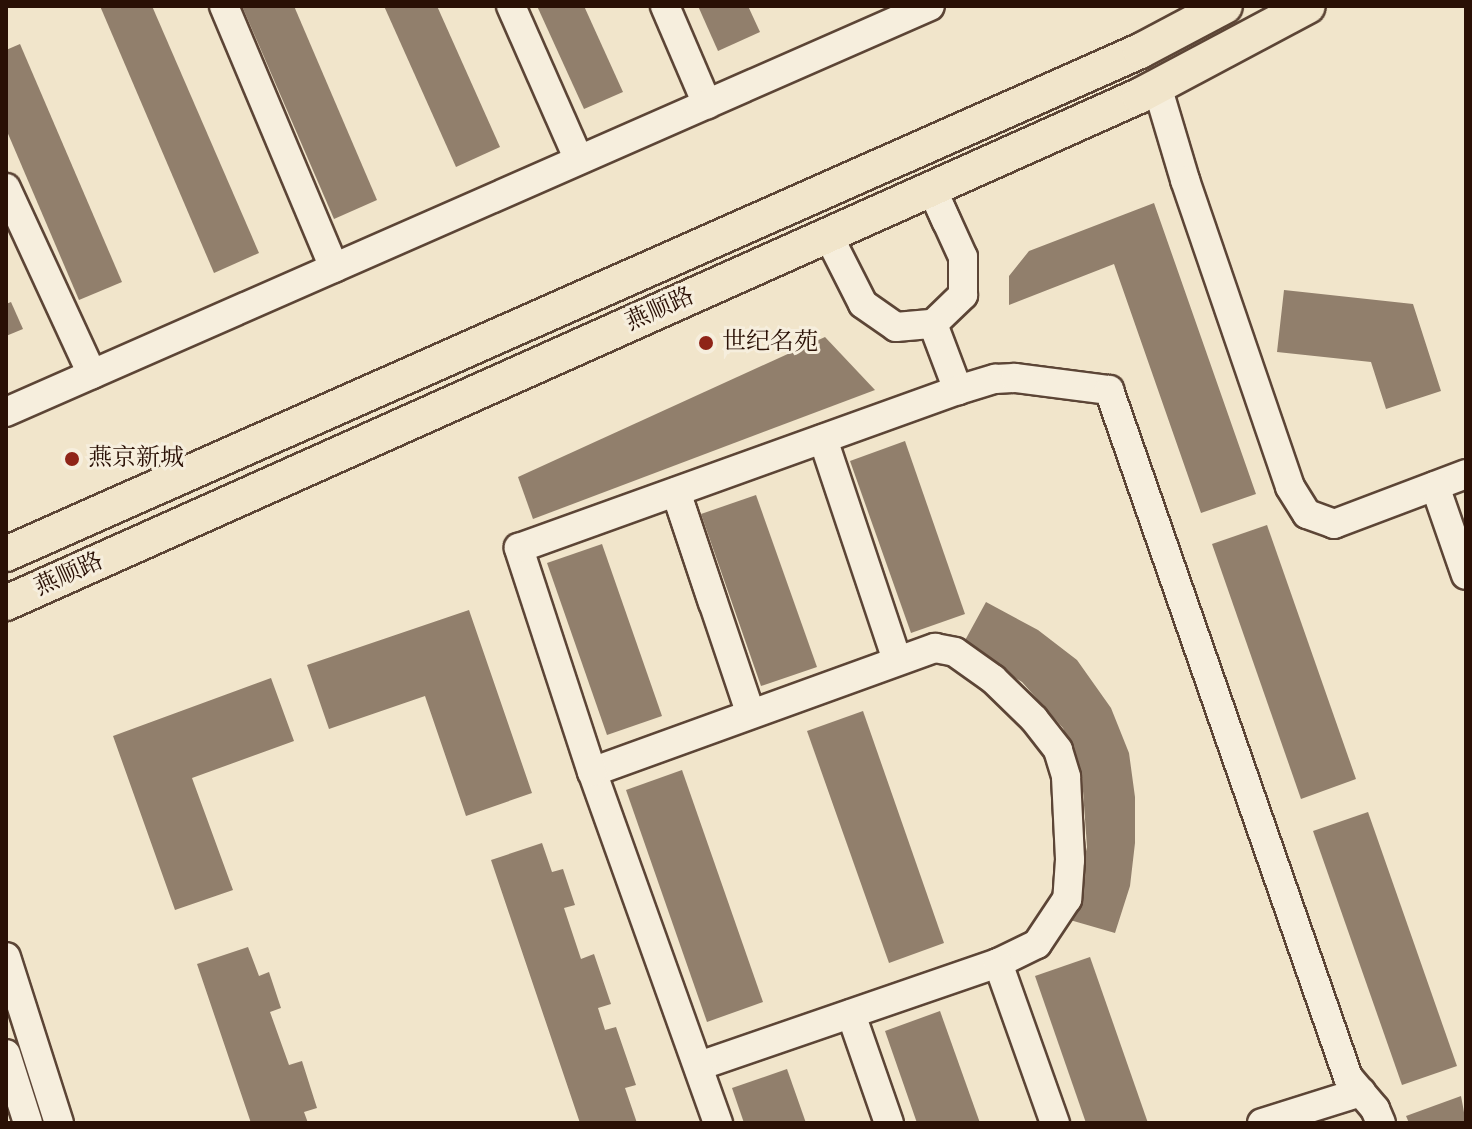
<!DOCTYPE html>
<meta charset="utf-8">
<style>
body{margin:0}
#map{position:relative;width:1472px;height:1129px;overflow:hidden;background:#f1e5cb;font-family:"IM FELL English","Noto Serif SC",serif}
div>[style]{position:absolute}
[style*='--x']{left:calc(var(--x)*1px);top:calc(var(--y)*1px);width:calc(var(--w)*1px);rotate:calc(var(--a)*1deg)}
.building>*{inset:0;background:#917f6c}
.roads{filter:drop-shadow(2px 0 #5c4536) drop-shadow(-2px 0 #5c4536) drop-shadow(0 2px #5c4536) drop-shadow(0 -2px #5c4536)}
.minor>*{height:28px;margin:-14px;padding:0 14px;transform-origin:14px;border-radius:14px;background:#f6eedd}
.major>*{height:34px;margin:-17px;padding:0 17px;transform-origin:17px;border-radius:17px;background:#f1e5cb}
.dots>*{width:22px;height:22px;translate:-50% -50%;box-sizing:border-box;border:4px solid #f6eedd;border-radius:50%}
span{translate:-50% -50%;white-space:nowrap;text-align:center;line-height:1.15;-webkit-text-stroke:6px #f6eedd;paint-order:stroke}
.street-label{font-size:24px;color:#2a1005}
.poi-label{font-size:24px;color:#2a1005}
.left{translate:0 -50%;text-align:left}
.frame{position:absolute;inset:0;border:8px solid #2a1005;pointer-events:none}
</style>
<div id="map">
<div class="building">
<i style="clip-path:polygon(100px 6px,152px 6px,259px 253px,214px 273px)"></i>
<i style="clip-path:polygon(242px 6px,294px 6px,377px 200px,334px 219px)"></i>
<i style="clip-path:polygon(384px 6px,437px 6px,500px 147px,456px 167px)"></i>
<i style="clip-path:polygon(537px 6px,584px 6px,623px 92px,584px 109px)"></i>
<i style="clip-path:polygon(698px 6px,748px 6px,760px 32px,718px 51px)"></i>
<i style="clip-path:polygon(20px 44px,122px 282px,79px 300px,6px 129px,6px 50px)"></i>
<i style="clip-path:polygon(1154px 203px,1256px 494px,1201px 513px,1114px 264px,1009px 305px,1009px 276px,1029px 251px)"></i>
<i style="clip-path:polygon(1284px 290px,1413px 304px,1441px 391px,1386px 409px,1371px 362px,1277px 352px)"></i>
<i style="clip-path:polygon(11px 302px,23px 329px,6px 336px,6px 304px)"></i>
<i style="clip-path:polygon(825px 337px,875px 390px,533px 519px,518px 477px)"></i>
<i style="clip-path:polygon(905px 441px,965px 614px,911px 633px,850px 461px)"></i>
<i style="clip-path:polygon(756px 495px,817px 667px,761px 686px,701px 514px)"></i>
<i style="clip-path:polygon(1267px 525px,1356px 779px,1301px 799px,1212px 544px)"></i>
<i style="clip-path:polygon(602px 544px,662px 716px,607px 735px,547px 563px)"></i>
<i style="clip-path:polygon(986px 602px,1038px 630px,1077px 660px,1111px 708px,1129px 753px,1135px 797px,1135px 843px,1130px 886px,1115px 933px,1070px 920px,1087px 847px,1082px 777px,1063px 728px,1022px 682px,963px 644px)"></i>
<i style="clip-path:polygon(469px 610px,532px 793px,466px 816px,425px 696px,329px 729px,307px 665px)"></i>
<i style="clip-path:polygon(271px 678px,294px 741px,192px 778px,233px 890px,175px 910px,113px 736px)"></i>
<i style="clip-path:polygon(863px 711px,944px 943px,889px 963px,807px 731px)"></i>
<i style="clip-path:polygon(682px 770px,763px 1002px,707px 1022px,626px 790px)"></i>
<i style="clip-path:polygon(1368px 812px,1457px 1066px,1402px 1085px,1313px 831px)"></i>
<i style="clip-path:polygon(542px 843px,552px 872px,563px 869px,575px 905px,564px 908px,581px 959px,594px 954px,611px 1004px,598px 1008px,605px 1030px,616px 1027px,636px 1085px,625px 1088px,637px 1123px,580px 1123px,491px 860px)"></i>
<i style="clip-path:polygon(248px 947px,259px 976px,269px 972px,281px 1008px,270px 1012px,289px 1065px,302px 1061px,317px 1108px,304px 1112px,308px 1123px,251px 1123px,197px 964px)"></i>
<i style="clip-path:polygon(1090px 957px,1148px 1123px,1086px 1123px,1035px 976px)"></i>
<i style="clip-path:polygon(940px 1011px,980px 1123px,917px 1123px,885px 1031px)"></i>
<i style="clip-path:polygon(787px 1069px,806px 1123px,744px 1123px,732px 1088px)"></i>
<i style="clip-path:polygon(1461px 1096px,1466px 1123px,1409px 1123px,1406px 1116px)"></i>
</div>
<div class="roads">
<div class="minor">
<i style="--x:224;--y:6;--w:284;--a:67.2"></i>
<i style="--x:511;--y:6;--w:168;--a:66.2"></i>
<i style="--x:665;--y:6;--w:107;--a:66.8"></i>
<i style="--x:1157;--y:86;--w:98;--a:73.4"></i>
<i style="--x:1185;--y:180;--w:324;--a:71.1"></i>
<i style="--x:1290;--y:487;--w:32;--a:58"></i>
<i style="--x:1307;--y:514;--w:29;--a:20"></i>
<i style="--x:1334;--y:524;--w:141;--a:-20.7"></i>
<i style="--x:6;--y:188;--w:205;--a:65.2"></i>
<i style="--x:828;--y:235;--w:77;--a:63.1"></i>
<i style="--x:863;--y:304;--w:40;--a:34.9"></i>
<i style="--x:896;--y:327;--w:37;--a:-5"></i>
<i style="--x:933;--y:324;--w:42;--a:-44"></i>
<i style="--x:963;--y:295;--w:38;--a:-90"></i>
<i style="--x:963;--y:257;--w:75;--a:-114.5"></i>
<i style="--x:932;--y:189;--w:36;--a:66"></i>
<i style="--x:933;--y:324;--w:71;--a:69.3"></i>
<i style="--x:6;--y:412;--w:1009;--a:-23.72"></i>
<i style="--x:823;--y:439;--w:233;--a:71.5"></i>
<i style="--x:1435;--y:486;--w:94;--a:70.8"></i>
<i style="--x:713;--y:603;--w:117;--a:-108.4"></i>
<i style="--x:676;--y:492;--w:232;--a:71.4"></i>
<i style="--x:592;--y:772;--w:365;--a:-19.9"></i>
<i style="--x:935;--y:648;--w:20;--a:11"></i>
<i style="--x:955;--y:652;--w:47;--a:35.4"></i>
<i style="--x:993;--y:679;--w:57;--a:44.3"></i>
<i style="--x:1034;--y:719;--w:39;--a:52"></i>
<i style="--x:1058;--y:750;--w:28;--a:73"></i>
<i style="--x:1066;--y:777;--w:83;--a:87.2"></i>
<i style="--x:1070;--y:860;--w:39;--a:94"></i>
<i style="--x:1067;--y:899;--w:54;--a:123.7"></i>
<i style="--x:1037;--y:944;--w:43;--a:154"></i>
<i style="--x:998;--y:963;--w:316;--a:161"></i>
<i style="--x:6;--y:957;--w:174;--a:72.3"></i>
<i style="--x:998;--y:963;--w:170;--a:70.4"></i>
<i style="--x:851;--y:1014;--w:115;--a:70.8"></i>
<i style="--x:6;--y:1054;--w:72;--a:72.3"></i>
<i style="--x:718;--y:1123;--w:373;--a:-109.7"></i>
<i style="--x:592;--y:772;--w:236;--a:-108.1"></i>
<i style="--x:519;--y:548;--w:467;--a:-19.8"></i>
<i style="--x:958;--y:390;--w:39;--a:-17"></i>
<i style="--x:995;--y:379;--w:20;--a:-3"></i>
<i style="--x:1015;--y:378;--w:95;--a:7.3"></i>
<i style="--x:1109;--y:390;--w:727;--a:70.82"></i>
<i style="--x:1348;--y:1077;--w:42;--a:49.8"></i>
<i style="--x:1375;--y:1109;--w:15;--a:67"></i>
<i style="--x:1262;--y:1123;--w:104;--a:-17.4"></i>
</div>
<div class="major">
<i style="--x:6;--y:554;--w:1241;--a:-23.92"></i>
<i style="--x:1140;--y:51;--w:96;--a:-27.9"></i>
<i style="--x:6;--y:603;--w:1241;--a:-24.11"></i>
<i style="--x:1139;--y:96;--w:191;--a:-28"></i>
</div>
</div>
<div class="dots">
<i style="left:706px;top:343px;background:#8f2418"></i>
<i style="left:72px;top:459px;background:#8f2418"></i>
</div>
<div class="street-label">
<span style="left:660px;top:310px;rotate:-24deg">燕顺路</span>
<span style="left:69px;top:575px;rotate:-24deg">燕顺路</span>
</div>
<div class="poi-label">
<span class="left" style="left:722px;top:343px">世纪名苑</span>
<span class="left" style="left:88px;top:459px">燕京新城</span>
</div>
<div class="frame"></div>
</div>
